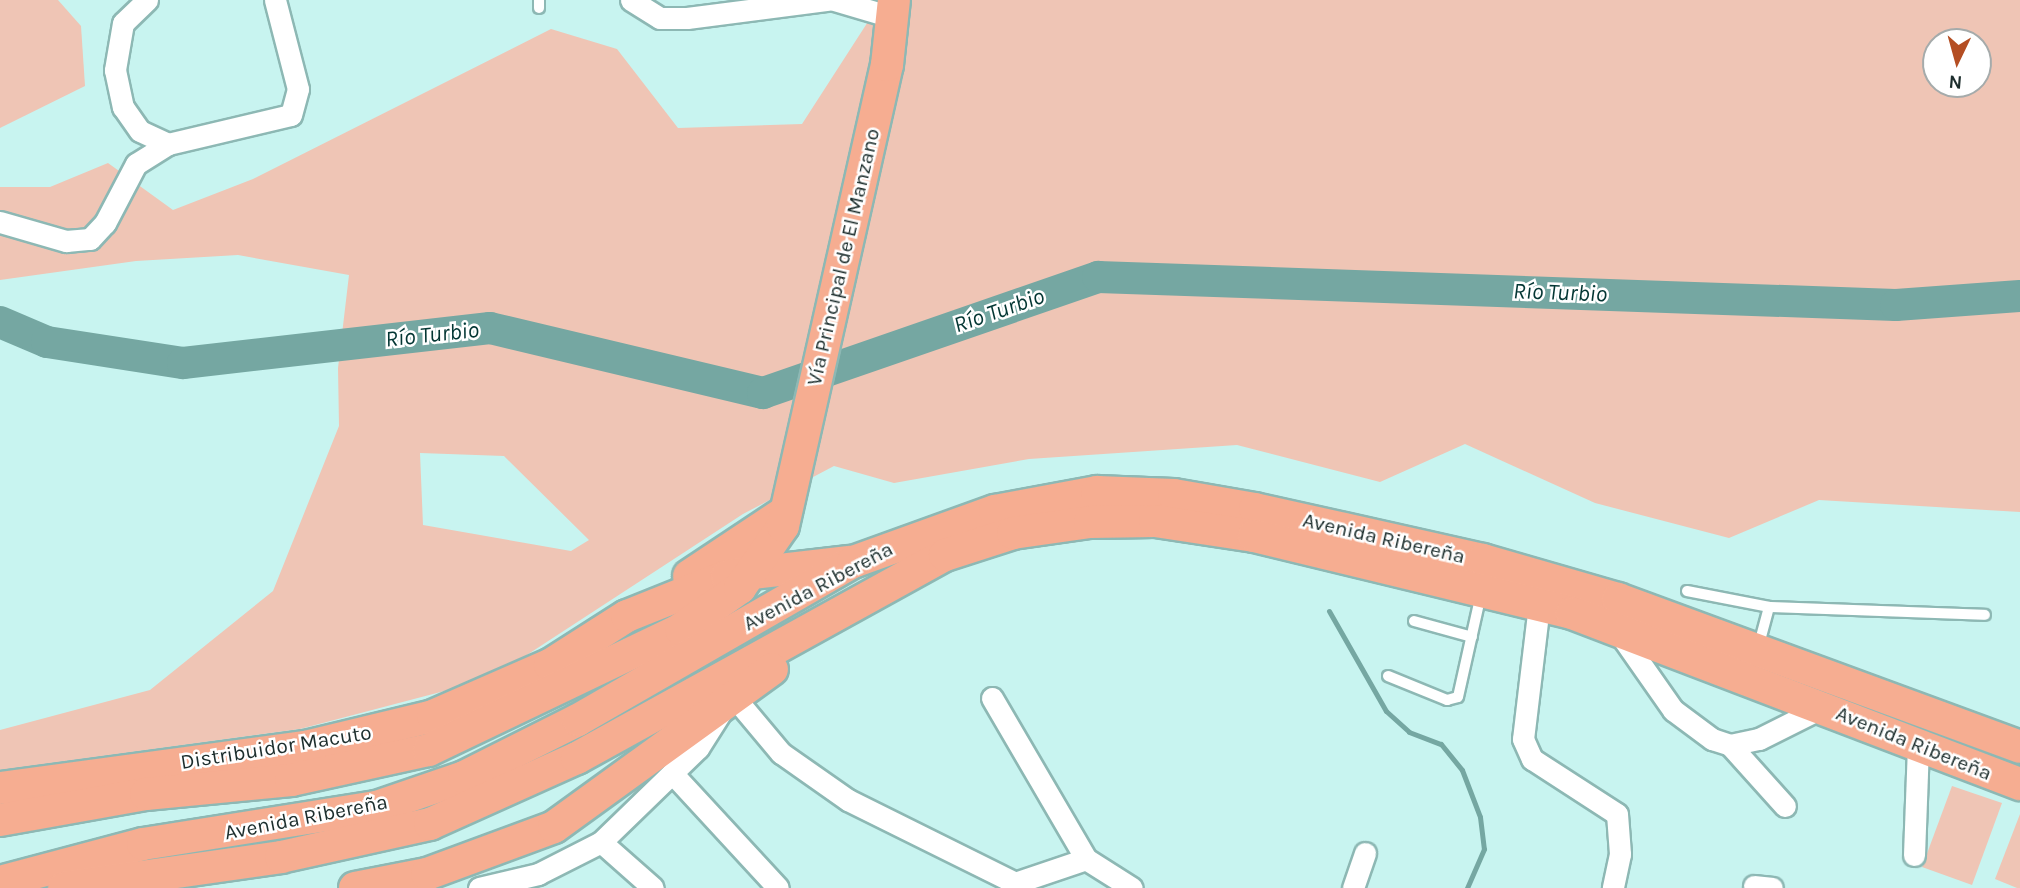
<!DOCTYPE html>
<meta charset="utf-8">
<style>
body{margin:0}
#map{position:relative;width:2020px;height:888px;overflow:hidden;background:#c8f4f0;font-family:Karla,sans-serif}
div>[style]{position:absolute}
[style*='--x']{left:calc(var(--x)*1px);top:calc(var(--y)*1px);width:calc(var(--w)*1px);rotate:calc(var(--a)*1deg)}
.green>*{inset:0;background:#efc5b5}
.stream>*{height:5px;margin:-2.5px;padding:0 2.5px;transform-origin:2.5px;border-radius:2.5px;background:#75a7a2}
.river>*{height:32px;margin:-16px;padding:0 16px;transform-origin:16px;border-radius:16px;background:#75a7a2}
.roads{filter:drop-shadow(2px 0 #8db8b4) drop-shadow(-2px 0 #8db8b4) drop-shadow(0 2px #8db8b4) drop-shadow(0 -2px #8db8b4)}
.service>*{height:10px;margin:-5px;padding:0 5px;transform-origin:5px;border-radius:5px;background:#fff}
.minor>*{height:21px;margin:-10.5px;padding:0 10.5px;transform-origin:10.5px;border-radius:10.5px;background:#fff}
.primary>*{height:32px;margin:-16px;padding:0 16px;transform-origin:16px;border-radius:16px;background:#f6ad91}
span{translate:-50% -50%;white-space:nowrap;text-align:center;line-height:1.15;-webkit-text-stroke:5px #fff;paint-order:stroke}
.street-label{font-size:21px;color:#1d2e2d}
.water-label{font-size:23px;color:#033633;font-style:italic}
.north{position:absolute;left:1922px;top:28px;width:70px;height:70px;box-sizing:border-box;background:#fff;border:2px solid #a5abab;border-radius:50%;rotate:185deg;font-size:19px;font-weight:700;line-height:28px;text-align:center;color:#1d2e2d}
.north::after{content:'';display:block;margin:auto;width:24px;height:32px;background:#b44e23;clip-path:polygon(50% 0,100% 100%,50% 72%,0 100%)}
</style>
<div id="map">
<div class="green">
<i style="clip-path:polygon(0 0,58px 0,81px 26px,85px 86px,0 128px)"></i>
<i style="clip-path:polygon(evenodd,882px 0,2020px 0,2020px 512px,1819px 500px,1729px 538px,1595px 503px,1465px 444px,1380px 482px,1237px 445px,1029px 459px,894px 483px,834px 466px,743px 514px,490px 679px,300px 729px,0 770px,0 730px,150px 690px,273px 591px,339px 426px,338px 368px,349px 275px,238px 255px,136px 261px,0 280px,0 187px,50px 187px,108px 163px,173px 210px,253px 179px,551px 29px,617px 49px,678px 128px,802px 124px,882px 0,1936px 42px,1978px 42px,1978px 84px,1936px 84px,1936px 42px,882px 0,420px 453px,504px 456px,589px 540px,571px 551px,423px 525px,420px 453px)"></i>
<i style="clip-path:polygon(1952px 786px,2002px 803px,1972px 885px,1922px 867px)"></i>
<i style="clip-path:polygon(2020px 814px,2020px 888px,2017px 888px,1995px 879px)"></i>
</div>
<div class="stream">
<i style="--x:1329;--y:611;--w:115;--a:60.3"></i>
<i style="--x:1386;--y:711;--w:31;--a:42"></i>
<i style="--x:1409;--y:732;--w:34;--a:21"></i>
<i style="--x:1441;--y:744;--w:33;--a:51"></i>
<i style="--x:1462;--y:770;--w:50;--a:69"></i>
<i style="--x:1480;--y:817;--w:32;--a:83"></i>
<i style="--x:1484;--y:849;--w:43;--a:113.6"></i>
</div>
<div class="river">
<i style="--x:0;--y:322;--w:51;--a:23.1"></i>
<i style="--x:47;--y:342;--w:138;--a:8.8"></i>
<i style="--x:183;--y:363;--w:309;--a:-6.5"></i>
<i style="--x:490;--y:328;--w:281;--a:13.4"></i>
<i style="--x:763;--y:393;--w:355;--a:-19.1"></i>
<i style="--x:1098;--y:277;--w:798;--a:2.01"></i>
<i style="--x:1896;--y:305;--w:124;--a:-4.2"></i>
</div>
<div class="roads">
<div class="service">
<i style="--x:539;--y:0;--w:8;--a:90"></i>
<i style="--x:1687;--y:591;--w:84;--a:11"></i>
<i style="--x:1414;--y:621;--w:60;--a:15.4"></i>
<i style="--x:1758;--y:648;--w:42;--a:-75"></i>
<i style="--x:1769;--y:607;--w:216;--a:2.1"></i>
<i style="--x:1388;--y:676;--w:64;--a:22.1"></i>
<i style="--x:1447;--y:700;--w:11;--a:-15"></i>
<i style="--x:1458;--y:697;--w:106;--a:-77.4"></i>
</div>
<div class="minor">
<i style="--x:147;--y:0;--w:33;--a:136"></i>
<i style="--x:123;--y:23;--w:48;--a:99.7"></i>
<i style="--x:115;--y:70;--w:38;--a:78"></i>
<i style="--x:123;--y:107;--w:29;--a:55"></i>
<i style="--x:140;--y:131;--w:31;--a:25"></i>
<i style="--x:168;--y:144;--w:126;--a:-13.3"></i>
<i style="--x:291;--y:115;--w:27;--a:-75"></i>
<i style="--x:298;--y:89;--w:92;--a:-104.5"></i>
<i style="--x:631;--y:0;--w:34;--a:32"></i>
<i style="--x:660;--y:18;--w:27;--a:0"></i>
<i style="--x:687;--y:18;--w:142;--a:-7.3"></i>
<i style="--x:834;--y:0;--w:60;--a:16.3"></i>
<i style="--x:0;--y:222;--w:69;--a:16.1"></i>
<i style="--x:66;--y:241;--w:24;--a:-5"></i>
<i style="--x:90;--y:239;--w:22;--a:-47"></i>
<i style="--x:105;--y:223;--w:67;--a:-62.3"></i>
<i style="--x:136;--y:164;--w:38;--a:-32"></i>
<i style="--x:1539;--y:605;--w:135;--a:96.8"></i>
<i style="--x:1523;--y:739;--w:22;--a:66"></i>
<i style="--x:1532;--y:759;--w:101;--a:32.9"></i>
<i style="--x:1617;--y:814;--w:40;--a:85.7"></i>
<i style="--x:1620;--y:854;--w:35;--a:102"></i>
<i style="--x:1617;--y:630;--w:98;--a:55"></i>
<i style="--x:1673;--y:710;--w:49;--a:36.6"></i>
<i style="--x:1712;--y:739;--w:19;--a:18"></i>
<i style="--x:1730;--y:745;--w:30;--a:-12"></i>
<i style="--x:1759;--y:739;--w:72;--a:-26.6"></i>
<i style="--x:734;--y:697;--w:73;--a:50"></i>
<i style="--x:781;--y:753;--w:82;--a:35"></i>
<i style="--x:848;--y:800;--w:186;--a:26.4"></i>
<i style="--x:1015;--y:883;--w:75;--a:-18.7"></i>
<i style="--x:1086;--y:859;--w:54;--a:32.2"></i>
<i style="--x:992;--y:698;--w:186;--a:59.7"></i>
<i style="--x:1730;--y:745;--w:82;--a:48"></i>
<i style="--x:672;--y:773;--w:156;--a:47.3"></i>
<i style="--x:601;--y:842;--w:69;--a:41.5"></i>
<i style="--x:1914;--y:855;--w:107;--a:-87.9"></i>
<i style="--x:1754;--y:886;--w:18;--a:6"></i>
<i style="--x:479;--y:888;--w:61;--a:-13.3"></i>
<i style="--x:538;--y:874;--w:71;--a:-26.9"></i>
<i style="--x:601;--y:842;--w:135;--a:-44.1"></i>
<i style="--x:698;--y:748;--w:49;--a:-57.6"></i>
<i style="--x:1353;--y:888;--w:37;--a:-71"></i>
</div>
<div class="primary">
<i style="--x:689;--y:576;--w:114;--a:-33.6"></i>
<i style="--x:0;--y:788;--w:308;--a:-7.7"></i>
<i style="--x:305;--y:747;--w:132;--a:-13.6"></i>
<i style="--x:433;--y:716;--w:128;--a:-23.6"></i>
<i style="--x:550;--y:665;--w:91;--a:-32.5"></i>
<i style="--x:627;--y:616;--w:108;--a:-21.8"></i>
<i style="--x:727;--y:576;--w:122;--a:-6.6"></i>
<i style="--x:0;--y:820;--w:148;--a:-10.1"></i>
<i style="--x:146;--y:794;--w:146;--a:-5.5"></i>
<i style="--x:291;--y:780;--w:141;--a:-12.3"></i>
<i style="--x:429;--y:750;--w:280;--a:-25.6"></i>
<i style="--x:681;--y:629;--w:72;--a:-34.8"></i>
<i style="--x:740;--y:588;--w:75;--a:-55.3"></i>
<i style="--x:783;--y:526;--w:473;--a:-77.3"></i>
<i style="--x:887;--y:65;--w:65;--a:-83.9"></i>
<i style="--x:0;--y:882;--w:148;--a:-14.9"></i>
<i style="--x:143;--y:844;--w:237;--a:-9"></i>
<i style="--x:377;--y:807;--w:92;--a:-19"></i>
<i style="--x:464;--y:777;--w:127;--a:-26.6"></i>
<i style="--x:578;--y:720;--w:317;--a:-29.9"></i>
<i style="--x:853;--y:562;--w:151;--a:-19.8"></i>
<i style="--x:995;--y:511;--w:104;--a:-10.6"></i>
<i style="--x:1097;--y:492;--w:77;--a:2.2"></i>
<i style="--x:1174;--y:495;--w:82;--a:9.8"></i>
<i style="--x:1255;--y:509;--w:234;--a:12.6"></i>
<i style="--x:1483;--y:560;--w:141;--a:16.1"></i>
<i style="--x:1618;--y:599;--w:428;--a:20.2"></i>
<i style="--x:64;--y:888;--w:219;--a:-8.1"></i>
<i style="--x:281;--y:857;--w:153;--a:-12.5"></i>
<i style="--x:430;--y:824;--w:161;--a:-24.2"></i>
<i style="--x:577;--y:758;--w:420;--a:-28.9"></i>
<i style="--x:945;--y:555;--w:71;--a:-17.9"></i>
<i style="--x:1013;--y:533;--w:78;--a:-8.1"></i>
<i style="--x:1090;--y:522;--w:65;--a:-0.9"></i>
<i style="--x:1155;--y:521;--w:100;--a:8.6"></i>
<i style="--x:1254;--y:536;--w:327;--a:13.6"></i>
<i style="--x:1572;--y:613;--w:480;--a:20.9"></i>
<i style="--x:355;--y:888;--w:73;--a:-11"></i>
<i style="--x:427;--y:874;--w:135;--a:-20.3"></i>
<i style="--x:554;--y:827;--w:269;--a:-35.9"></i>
</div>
</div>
<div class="street-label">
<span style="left:843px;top:257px;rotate:-77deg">Vía Principal de El Manzano</span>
<span style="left:1384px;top:538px;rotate:13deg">Avenida Ribereña</span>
<span style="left:818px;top:586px;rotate:-28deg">Avenida Ribereña</span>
<span style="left:1914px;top:743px;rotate:22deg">Avenida Ribereña</span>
<span style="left:276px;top:747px;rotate:-9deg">Distribuidor Macuto</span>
<span style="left:306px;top:817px;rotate:-11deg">Avenida Ribereña</span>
</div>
<div class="water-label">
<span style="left:1560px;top:293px;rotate:2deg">Río Turbio</span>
<span style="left:999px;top:311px;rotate:-19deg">Río Turbio</span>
<span style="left:432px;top:335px;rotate:-6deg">Río Turbio</span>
</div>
<div class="north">N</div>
</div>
